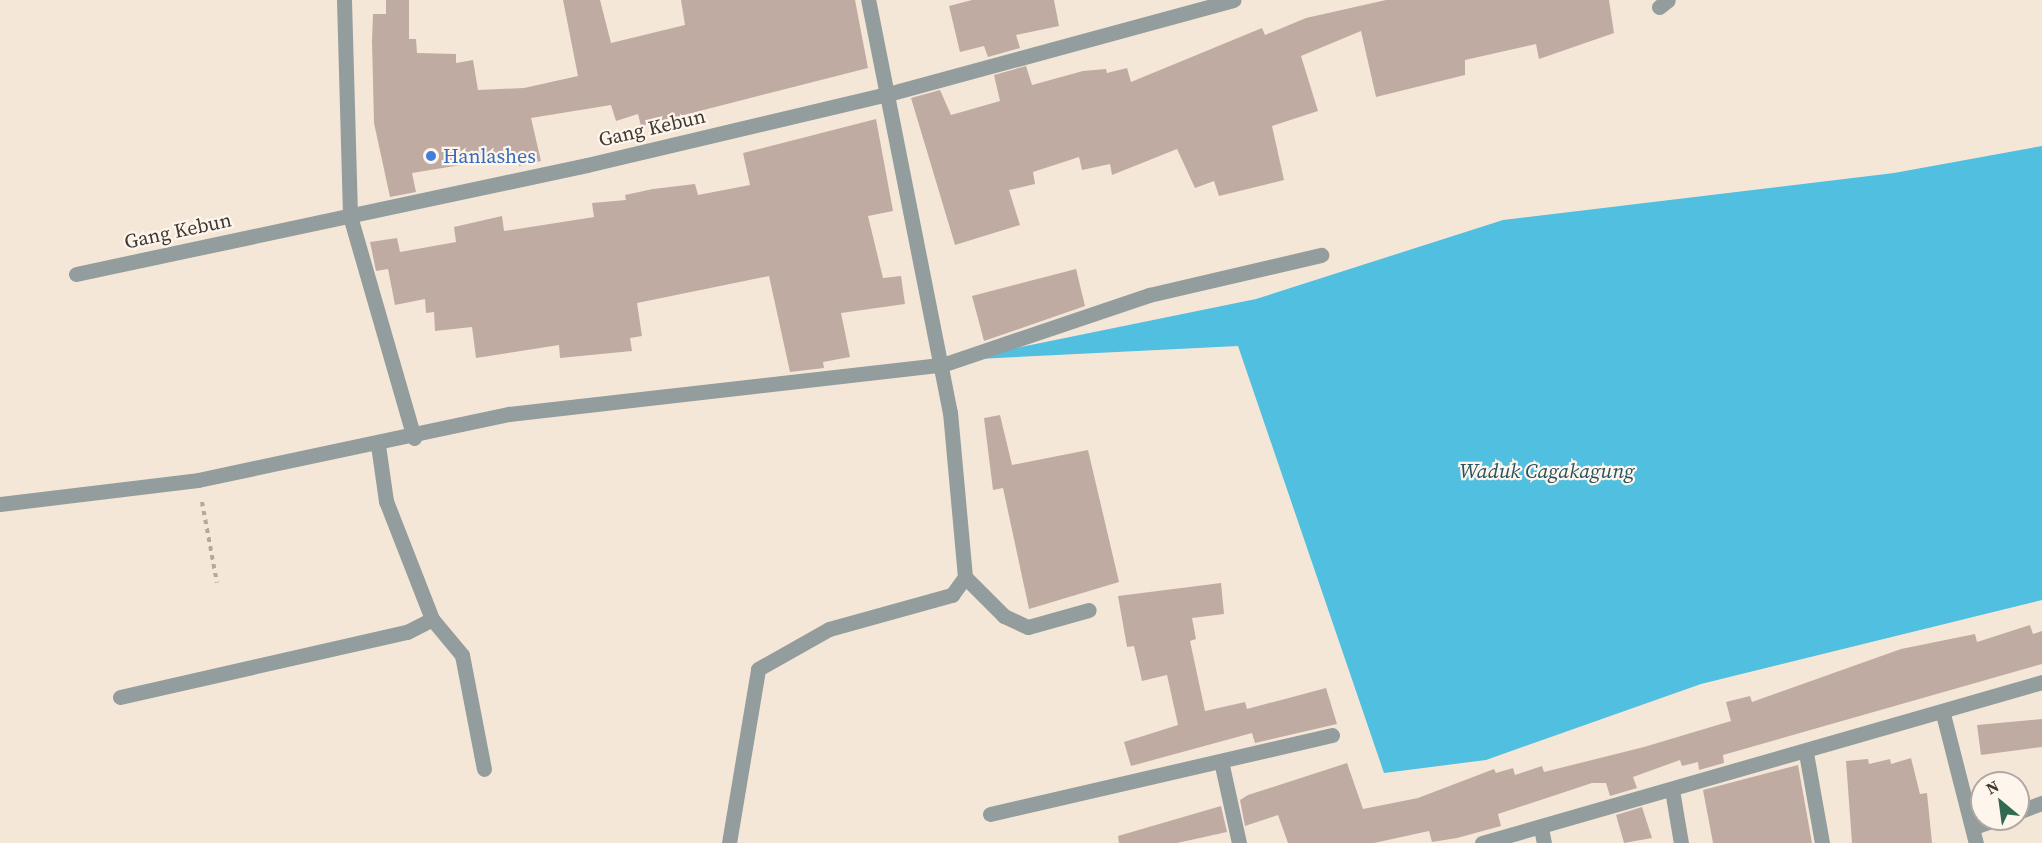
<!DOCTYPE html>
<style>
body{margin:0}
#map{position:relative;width:2042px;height:843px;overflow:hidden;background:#f5e7d7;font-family:"Source Serif 4",serif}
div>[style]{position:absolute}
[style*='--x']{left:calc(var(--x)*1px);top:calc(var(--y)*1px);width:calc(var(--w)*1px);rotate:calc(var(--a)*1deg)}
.water>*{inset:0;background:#50bfe0}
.building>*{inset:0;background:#c0aba3}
.path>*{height:4px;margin-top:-2px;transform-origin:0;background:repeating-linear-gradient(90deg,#b3a89b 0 4.5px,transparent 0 9px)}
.minor>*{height:15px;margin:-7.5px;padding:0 7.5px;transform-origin:7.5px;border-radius:7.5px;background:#939d9d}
.dots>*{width:16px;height:16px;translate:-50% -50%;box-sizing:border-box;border:3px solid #fef5ec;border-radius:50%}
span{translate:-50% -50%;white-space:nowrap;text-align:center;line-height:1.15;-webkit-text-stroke:4.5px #fef5ec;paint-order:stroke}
.street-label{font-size:20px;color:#3d3831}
.shop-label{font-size:20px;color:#366cbe}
.left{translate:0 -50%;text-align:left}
.water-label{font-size:21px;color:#245362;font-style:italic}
.north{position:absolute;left:1970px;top:771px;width:60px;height:60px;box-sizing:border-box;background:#fef5ec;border:2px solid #b1a9a1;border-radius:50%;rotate:331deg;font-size:16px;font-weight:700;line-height:24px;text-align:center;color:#3d3831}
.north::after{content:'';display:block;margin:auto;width:21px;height:27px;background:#326a51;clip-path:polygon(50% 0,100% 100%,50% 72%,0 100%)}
</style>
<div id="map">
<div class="water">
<i style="clip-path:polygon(2042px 146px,2042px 600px,1701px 684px,1486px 760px,1384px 773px,1238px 346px,957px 360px,1256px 299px,1503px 220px,1894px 173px)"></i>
</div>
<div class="building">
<i style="clip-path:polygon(386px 0,409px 0,409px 39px,416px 39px,417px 53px,456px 54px,456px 63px,473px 60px,478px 90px,524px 88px,578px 76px,563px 0,600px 0,611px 43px,685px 25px,681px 0,855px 0,868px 68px,641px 126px,638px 114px,616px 121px,611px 105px,531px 118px,541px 161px,519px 166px,516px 156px,412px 173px,416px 192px,390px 197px,374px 123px,372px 41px,373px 14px,386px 14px)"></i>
<i style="clip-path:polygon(972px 0,1054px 0,1059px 26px,1016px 35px,1020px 48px,988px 57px,984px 46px,960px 52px,949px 6px)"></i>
<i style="clip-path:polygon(1386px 0,1609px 0,1614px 33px,1539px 59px,1536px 44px,1465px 60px,1465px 75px,1376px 97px,1361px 31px,1301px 56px,1318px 111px,1272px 126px,1284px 180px,1219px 196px,1214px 181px,1195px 188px,1177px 149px,1112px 175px,1110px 164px,1082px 170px,1079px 157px,1033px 172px,1035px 184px,1009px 190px,1020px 225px,955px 245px,911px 98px,940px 90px,951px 115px,1000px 101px,994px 75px,1026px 66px,1032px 85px,1083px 71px,1106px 69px,1107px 73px,1127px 68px,1131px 82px,1262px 28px,1265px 35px,1306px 18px)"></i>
<i style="clip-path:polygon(876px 119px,893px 211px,868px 216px,883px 278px,901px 276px,905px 304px,841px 313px,850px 357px,823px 362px,824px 368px,790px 372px,769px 276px,637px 303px,642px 336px,630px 338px,632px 351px,560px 358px,559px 345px,476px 358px,472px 327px,435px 331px,434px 312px,426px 313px,425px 299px,395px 305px,388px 269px,376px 271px,370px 242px,397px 238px,400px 252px,456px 242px,454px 227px,502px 216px,504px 231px,594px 217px,592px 203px,626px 200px,625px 195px,653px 189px,695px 184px,698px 195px,750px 185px,743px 153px)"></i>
<i style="clip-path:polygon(1076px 269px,1085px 306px,984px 341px,972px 296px)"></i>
<i style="clip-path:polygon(1000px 415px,1012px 465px,1088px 450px,1119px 582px,1029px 609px,1003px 488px,993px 490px,984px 418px)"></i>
<i style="clip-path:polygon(1221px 583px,1224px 614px,1192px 618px,1196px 639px,1190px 641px,1205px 711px,1245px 702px,1247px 709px,1326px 688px,1337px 724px,1255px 743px,1252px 733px,1131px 766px,1124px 742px,1178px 725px,1167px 675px,1142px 681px,1134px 646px,1127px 647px,1118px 596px)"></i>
<i style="clip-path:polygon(2030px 625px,2033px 634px,2042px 631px,2042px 664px,1723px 755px,1724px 763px,1699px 770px,1698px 762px,1682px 766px,1680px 760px,1633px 777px,1637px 788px,1610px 796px,1606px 783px,1592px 783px,1498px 814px,1501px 826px,1457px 838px,1432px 842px,1429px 831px,1374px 843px,1288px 843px,1278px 815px,1245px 826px,1240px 800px,1248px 795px,1347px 763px,1363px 809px,1418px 798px,1494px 769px,1496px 773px,1513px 768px,1515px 775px,1542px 766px,1544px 772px,1644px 747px,1731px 721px,1726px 702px,1750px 696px,1752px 702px,1901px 649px,1975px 634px,1977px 642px)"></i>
<i style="clip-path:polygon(2042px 719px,2042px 747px,1981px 755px,1977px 725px)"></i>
<i style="clip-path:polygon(1911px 758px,1920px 794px,1927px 793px,1932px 843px,1852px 843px,1846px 761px,1868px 759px,1869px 764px,1890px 759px,1891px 764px)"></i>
<i style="clip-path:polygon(1798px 765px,1812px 843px,1713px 843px,1703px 790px)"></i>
<i style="clip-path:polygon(1221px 806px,1227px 832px,1177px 843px,1119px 843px,1118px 836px)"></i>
<i style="clip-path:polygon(1642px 807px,1652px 838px,1624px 843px,1616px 815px)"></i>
</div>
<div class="path">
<i style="--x:202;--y:502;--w:82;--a:79.5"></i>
</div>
<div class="minor">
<i style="--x:344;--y:0;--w:216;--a:88.4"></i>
<i style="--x:350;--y:216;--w:231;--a:73.9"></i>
<i style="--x:1659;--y:7;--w:11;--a:-38"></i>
<i style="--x:76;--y:274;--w:522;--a:-12.04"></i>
<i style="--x:587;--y:165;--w:309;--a:-13.3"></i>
<i style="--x:888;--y:94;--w:358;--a:-15.2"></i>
<i style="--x:378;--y:445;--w:57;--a:81.9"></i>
<i style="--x:386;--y:501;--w:127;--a:68.7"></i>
<i style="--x:432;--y:619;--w:47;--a:50.2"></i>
<i style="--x:462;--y:655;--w:116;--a:79.1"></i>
<i style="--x:0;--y:504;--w:199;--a:-6.9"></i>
<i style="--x:198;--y:480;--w:318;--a:-12"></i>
<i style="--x:509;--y:414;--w:436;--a:-6.5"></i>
<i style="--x:942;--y:365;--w:219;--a:-18.7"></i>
<i style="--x:1149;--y:295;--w:177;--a:-13.1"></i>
<i style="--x:965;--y:577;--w:55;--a:45"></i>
<i style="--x:1004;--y:616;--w:26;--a:25"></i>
<i style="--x:1028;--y:627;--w:63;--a:-15.6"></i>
<i style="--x:120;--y:697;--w:294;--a:-12.8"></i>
<i style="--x:407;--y:632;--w:28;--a:-27"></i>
<i style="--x:1943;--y:714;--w:133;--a:75.7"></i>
<i style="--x:1806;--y:753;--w:91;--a:79.9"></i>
<i style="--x:1221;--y:761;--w:84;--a:77.6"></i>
<i style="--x:1672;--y:790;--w:54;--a:80.4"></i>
<i style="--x:2018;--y:812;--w:26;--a:-21"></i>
<i style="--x:990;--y:814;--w:351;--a:-13"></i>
<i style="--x:1974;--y:827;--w:24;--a:-19"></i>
<i style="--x:1541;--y:828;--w:15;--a:79"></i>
<i style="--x:729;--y:843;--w:176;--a:-80.5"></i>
<i style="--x:758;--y:669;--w:81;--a:-29.4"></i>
<i style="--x:829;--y:629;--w:128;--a:-15.5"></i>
<i style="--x:952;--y:595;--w:22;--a:-54"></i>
<i style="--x:965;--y:577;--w:165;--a:-95.2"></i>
<i style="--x:950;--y:413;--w:421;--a:-101.2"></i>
<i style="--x:1482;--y:843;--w:583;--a:-16.04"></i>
</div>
<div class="dots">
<i style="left:431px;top:156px;background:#3f7fe0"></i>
</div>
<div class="street-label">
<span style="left:652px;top:128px;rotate:-13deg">Gang Kebun</span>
<span style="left:178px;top:231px;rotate:-12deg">Gang Kebun</span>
</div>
<div class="shop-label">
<span class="left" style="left:443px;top:156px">Hanlashes</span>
</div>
<div class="water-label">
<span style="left:1547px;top:471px">Waduk Cagakagung</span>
</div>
<div class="north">N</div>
</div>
